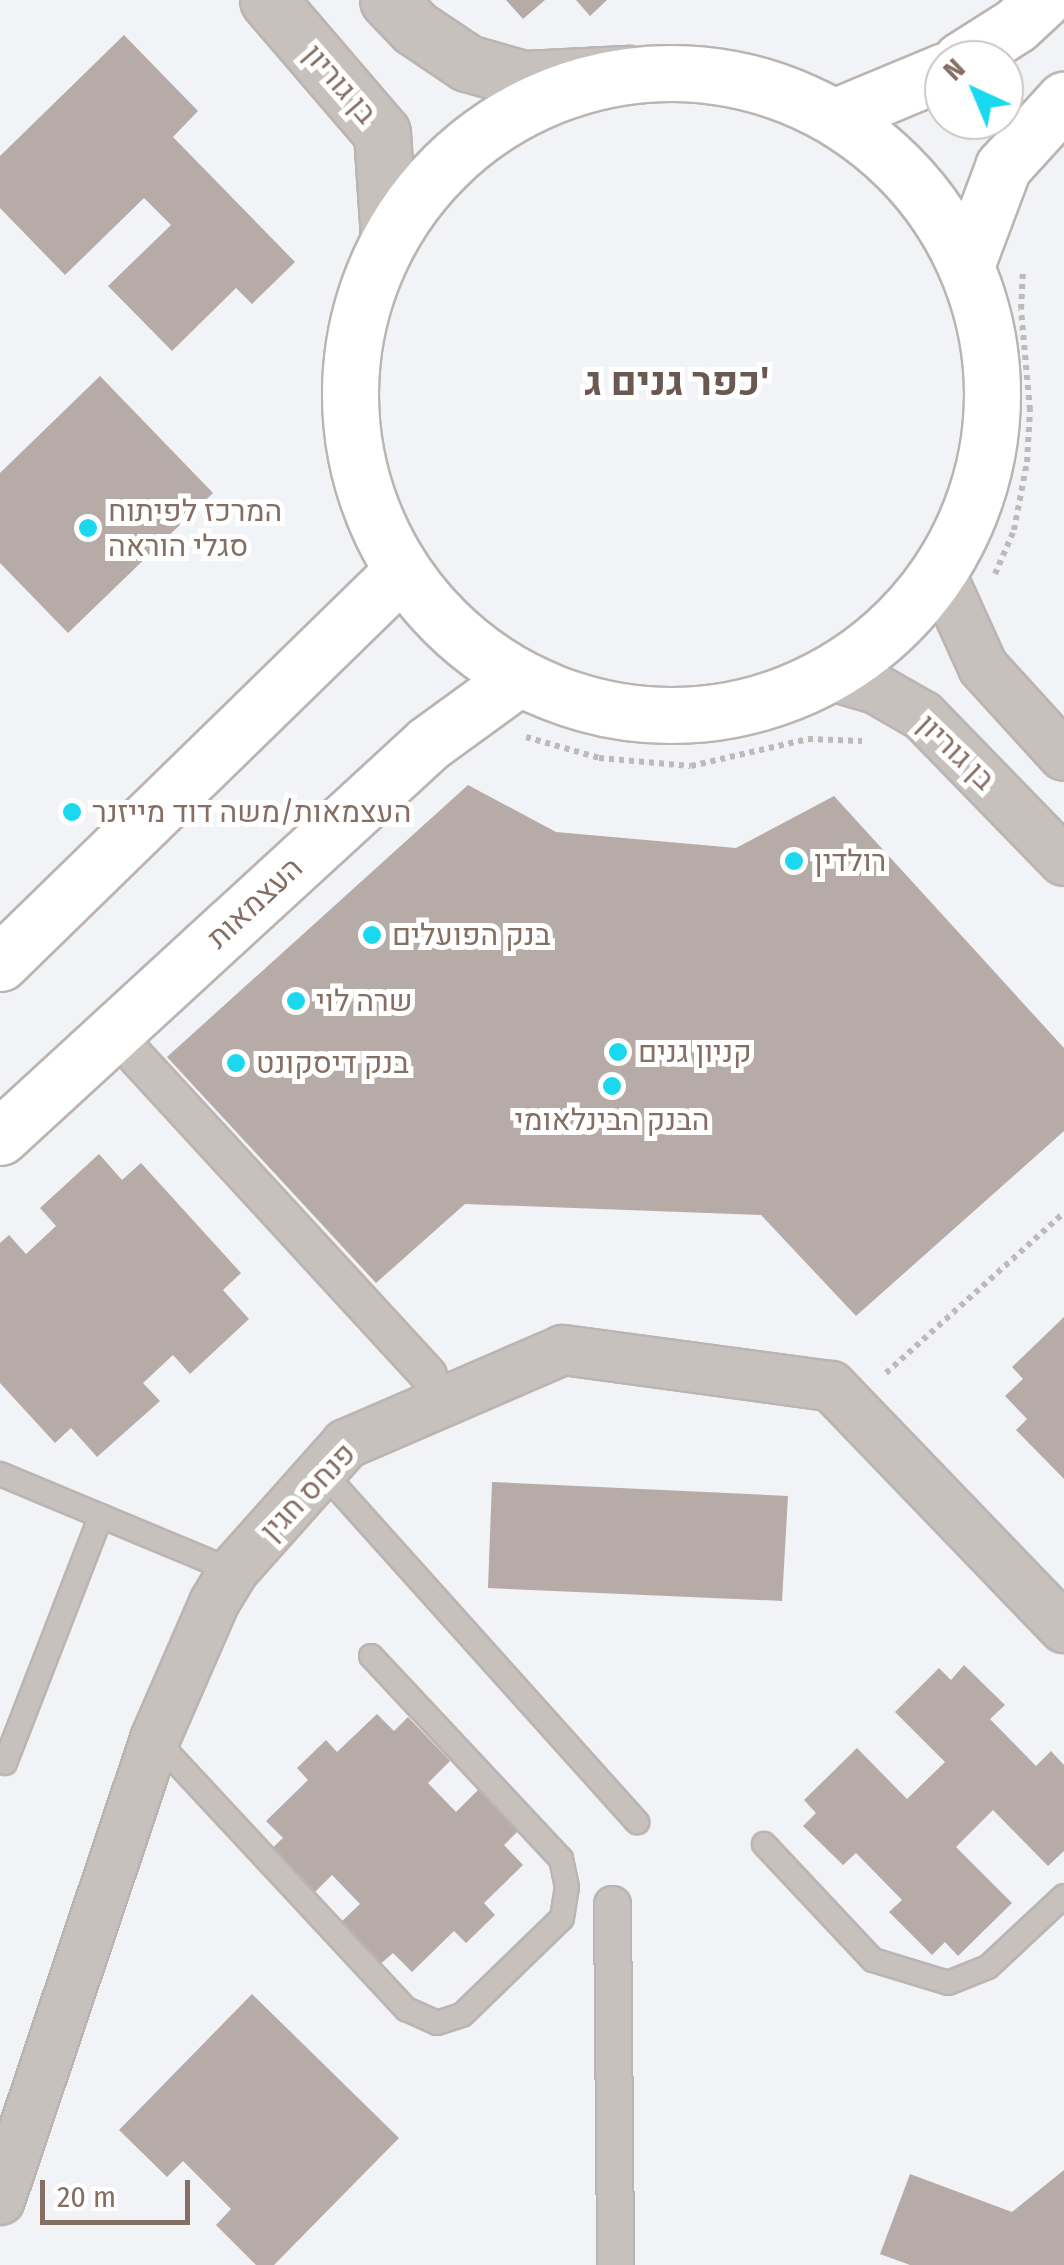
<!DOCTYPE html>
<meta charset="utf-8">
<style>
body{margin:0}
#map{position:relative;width:1064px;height:2265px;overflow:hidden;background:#f2f3f6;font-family:"Fira Sans Condensed",Heebo,sans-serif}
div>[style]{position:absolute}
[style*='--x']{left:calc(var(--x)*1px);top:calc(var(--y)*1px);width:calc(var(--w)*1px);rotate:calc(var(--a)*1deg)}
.building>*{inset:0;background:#b6aba7}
.path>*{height:6px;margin-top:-3px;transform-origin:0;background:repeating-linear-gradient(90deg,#bebab8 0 5px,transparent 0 10px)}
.roads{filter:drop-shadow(2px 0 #bcb4b0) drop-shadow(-2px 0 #bcb4b0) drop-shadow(0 2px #bcb4b0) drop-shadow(0 -2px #bcb4b0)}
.service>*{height:22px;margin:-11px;padding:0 11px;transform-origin:11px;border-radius:11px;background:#c7c1be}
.pedestrian>*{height:35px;margin:-17.5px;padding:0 17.5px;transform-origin:17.5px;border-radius:17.5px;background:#c7c1be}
.minor>*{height:48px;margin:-24px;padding:0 24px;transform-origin:24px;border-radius:24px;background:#c7c1be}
.tertiary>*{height:55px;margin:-27.5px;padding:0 27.5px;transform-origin:27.5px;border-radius:27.5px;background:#c7c1be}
.secondary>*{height:55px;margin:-27.5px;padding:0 27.5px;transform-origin:27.5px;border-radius:27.5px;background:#fff}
.secondary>.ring{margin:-27.5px;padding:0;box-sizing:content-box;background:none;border:55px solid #fff;border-radius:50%}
.dots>*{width:28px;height:28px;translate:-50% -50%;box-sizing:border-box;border:5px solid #fff;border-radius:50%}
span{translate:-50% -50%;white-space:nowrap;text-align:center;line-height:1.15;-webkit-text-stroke:10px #fff;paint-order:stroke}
.street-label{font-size:30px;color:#856e63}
.poi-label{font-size:30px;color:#856e63}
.left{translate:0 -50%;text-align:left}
.district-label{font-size:40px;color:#6a5951;font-weight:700}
.north{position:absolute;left:924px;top:40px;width:100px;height:100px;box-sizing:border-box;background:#fff;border:2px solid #cec5c1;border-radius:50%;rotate:316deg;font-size:28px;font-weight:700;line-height:40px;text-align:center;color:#856e63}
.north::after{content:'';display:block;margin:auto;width:35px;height:45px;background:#1ad9ee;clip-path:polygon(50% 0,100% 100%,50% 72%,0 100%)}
.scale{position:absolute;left:40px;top:2180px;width:150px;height:45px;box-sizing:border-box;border:5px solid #856e63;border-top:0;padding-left:12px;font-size:30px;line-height:35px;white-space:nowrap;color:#856e63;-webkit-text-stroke:8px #fff;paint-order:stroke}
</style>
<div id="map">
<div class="building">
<i style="clip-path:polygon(506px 0,545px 0,523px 19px)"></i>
<i style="clip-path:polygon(576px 0,607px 0,590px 16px)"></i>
<i style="clip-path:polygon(124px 35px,198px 111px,173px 137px,295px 262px,252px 304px,236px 288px,172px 351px,108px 286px,171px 225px,144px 198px,65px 275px,0 208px,0 156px)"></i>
<i style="clip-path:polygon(100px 376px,213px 493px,68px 633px,0 563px,0 473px)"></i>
<i style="clip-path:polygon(468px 785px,556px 832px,736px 848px,834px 796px,1064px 1048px,1064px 1131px,856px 1316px,761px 1215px,465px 1204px,376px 1283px,167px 1057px)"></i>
<i style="clip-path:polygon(99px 1154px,122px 1180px,141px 1163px,241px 1273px,223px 1290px,249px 1319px,190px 1374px,173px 1355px,143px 1383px,160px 1401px,97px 1457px,71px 1428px,55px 1443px,0 1383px,0 1243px,9px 1235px,26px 1254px,56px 1226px,40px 1208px)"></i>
<i style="clip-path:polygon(1064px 1317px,1064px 1479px,1016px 1430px,1027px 1419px,1005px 1396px,1023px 1379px,1012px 1367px)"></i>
<i style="clip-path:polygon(492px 1482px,788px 1496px,782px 1601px,488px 1588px)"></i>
<i style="clip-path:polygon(964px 1665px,1005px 1705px,990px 1719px,1036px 1766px,1051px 1751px,1064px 1765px,1064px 1851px,1048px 1866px,993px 1810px,956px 1847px,1012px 1903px,958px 1956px,945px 1942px,932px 1955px,889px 1912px,902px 1900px,856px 1853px,843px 1865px,803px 1826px,816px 1813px,804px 1800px,857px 1748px,907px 1799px,945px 1762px,895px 1712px,939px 1668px,951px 1680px)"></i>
<i style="clip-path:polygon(377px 1714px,394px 1731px,408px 1717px,450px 1761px,428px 1783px,456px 1812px,478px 1790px,518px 1831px,504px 1845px,523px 1865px,484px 1903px,495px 1915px,466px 1943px,454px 1931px,412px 1972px,393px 1953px,378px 1966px,338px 1925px,360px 1904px,332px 1875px,311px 1896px,268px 1852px,283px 1838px,266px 1821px,308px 1780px,297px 1768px,326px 1740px,337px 1752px)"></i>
<i style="clip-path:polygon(252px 1994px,399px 2138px,274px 2265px,256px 2265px,216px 2225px,231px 2209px,183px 2161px,167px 2177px,119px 2130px)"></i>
<i style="clip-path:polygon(1064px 2170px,1064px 2265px,910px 2265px,880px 2254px,910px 2174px,1012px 2212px)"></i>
</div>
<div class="path">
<i style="--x:995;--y:574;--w:48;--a:-66.6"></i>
<i style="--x:1014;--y:530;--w:69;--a:-79.2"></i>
<i style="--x:1027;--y:462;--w:52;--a:-86.7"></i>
<i style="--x:1030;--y:410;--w:101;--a:-95.1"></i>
<i style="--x:1021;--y:309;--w:36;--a:-87"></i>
<i style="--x:526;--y:737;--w:76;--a:16"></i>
<i style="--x:599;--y:758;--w:92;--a:5"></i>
<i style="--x:691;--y:766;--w:120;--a:-13"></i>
<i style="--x:808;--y:739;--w:54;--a:2.1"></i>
<i style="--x:886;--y:1373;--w:239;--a:-42"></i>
</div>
<div class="roads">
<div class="service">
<i style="--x:322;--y:1471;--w:472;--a:48.1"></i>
<i style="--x:0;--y:1474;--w:252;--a:22.6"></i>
<i style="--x:155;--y:1739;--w:369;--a:47.1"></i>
<i style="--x:406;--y:2009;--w:34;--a:24"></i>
<i style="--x:437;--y:2023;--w:26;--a:-18"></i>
<i style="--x:462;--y:2015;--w:139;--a:-44.1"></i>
<i style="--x:562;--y:1918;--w:31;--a:-81"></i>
<i style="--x:567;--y:1887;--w:29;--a:-102"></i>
<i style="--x:561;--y:1859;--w:278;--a:-133.1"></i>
<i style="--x:5;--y:1763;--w:265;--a:-68.8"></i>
<i style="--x:764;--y:1844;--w:159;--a:46.8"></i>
<i style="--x:873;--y:1960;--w:78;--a:17"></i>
<i style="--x:948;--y:1983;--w:43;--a:-21.8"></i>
<i style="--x:988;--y:1967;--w:104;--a:-43.1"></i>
</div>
<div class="pedestrian">
<i style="--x:136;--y:1057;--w:431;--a:47.4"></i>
<i style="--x:612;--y:1904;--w:361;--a:89.5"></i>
</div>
<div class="minor">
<i style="--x:940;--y:572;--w:104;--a:65.6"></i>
<i style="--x:983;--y:667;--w:120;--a:47.7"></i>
<i style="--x:828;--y:675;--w:50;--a:16.3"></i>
<i style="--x:876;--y:689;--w:54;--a:29.9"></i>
<i style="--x:923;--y:716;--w:202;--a:45.8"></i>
<i style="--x:0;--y:2200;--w:486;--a:-71.4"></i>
<i style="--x:155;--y:1739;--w:148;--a:-66.5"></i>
<i style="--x:214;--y:1603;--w:37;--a:-59"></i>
<i style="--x:233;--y:1571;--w:170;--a:-48.3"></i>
<i style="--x:346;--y:1444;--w:236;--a:-23.4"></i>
<i style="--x:563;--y:1350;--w:270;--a:7.7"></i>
<i style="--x:831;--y:1386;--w:336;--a:46.1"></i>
</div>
<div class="tertiary">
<i style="--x:268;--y:0;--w:175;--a:49.4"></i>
<i style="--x:382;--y:133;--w:105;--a:86.2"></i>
<i style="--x:388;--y:0;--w:39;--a:46"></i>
<i style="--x:415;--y:28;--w:63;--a:33.9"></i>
<i style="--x:467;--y:63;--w:58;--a:15.9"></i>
<i style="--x:523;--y:79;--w:104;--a:-2.8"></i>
</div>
<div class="secondary">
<i style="--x:961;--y:60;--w:65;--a:-32.5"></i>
<i style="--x:1016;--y:25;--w:37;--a:-43"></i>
<i class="ring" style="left:350px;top:73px;width:587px;height:587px"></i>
<i style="--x:836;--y:116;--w:117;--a:-22.6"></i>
<i style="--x:967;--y:263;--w:103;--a:-69.4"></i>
<i style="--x:1003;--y:167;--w:91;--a:-47.7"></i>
<i style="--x:0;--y:963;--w:560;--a:-44.28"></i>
<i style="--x:0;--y:1137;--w:582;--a:-42.56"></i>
<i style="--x:429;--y:743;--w:109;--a:-36"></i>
</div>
</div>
<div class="dots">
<i style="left:88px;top:528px;background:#1ad9ee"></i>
<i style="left:72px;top:812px;background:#1ad9ee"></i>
<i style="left:794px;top:861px;background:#1ad9ee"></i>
<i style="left:372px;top:935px;background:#1ad9ee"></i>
<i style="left:296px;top:1001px;background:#1ad9ee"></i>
<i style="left:618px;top:1052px;background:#1ad9ee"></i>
<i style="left:236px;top:1063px;background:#1ad9ee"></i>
<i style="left:612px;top:1086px;background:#1ad9ee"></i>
</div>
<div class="street-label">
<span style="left:340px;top:84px;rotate:49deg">בן גוריון</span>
<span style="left:956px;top:752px;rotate:44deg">בן גוריון</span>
<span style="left:255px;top:903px;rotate:-43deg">העצמאות</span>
<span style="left:308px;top:1492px;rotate:-46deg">פנחס חגין</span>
</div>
<div class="poi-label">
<span class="left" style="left:108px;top:528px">המרכז לפיתוח<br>סגלי הוראה</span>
<span class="left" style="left:92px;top:812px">העצמאות/משה דוד מייזנר</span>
<span class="left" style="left:814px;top:861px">רולדין</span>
<span class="left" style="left:392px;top:935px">בנק הפועלים</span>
<span class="left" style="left:316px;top:1001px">שרה לוי</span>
<span class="left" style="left:638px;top:1052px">קניון גנים</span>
<span class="left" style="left:256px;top:1063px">בנק דיסקונט</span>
<span style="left:612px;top:1120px">הבנק הבינלאומי</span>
</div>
<div class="district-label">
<span style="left:677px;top:382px">כפר גנים ג'</span>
</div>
<div class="north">N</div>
<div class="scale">20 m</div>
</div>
